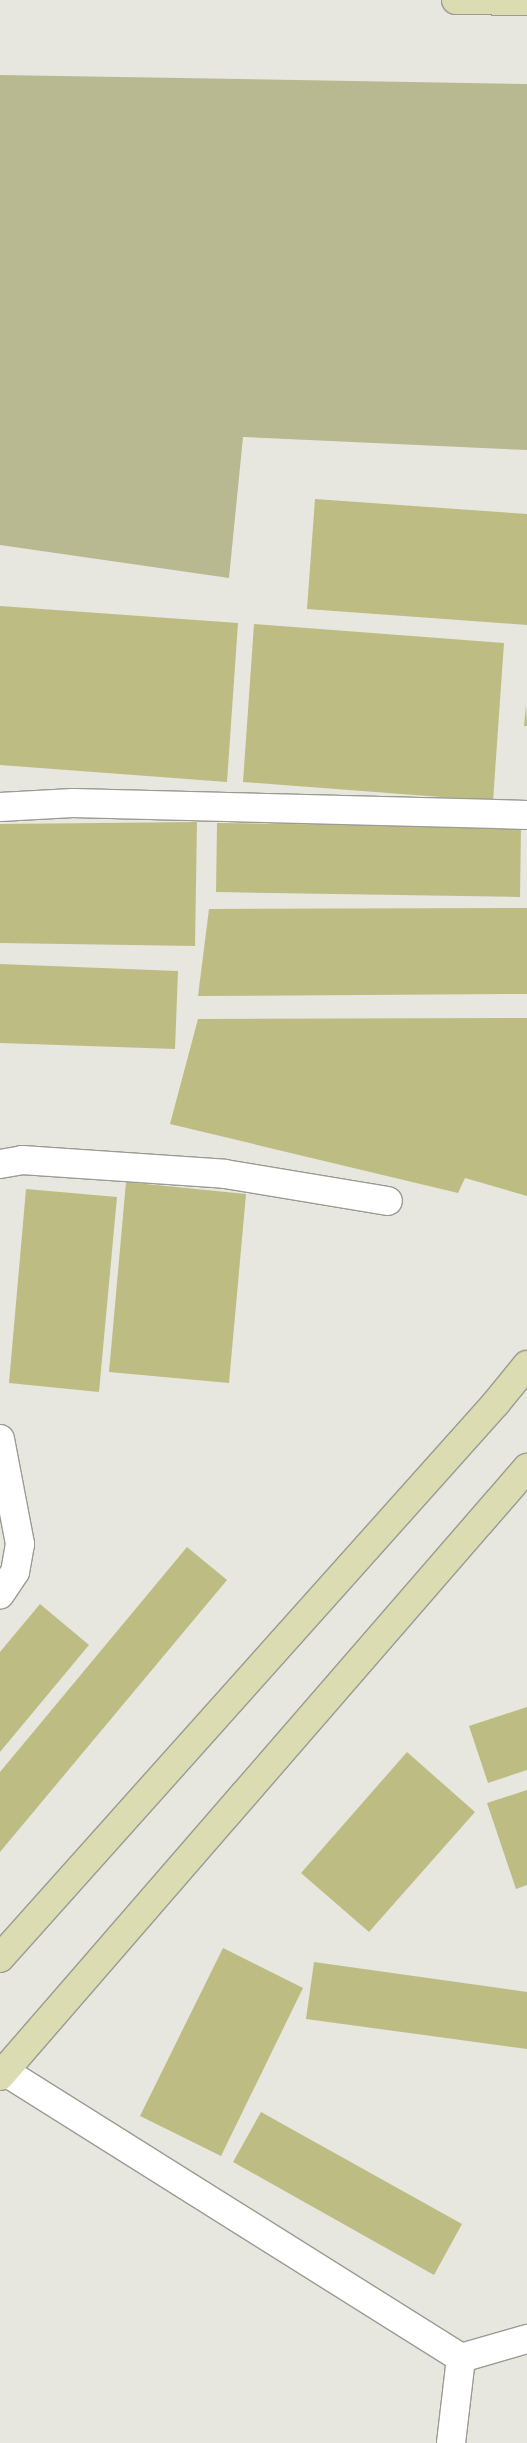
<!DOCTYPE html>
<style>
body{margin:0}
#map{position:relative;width:527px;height:2443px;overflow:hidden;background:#e7e7e0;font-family:"Roboto Condensed",sans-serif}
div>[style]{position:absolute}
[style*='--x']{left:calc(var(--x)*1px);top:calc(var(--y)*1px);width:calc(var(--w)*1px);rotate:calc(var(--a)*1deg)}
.green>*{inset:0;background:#b9b991}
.building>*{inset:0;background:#bdbd83}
.roads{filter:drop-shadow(1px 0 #9b9b94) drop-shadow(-1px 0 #9b9b94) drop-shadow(0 1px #9b9b94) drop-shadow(0 -1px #9b9b94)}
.minor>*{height:28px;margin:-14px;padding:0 14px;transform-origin:14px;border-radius:14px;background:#fff}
.major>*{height:28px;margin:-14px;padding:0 14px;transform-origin:14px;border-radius:14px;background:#dcdcb2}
span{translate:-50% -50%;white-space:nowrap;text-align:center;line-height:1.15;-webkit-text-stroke:5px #fffffe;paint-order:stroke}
</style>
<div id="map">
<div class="green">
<i style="clip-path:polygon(0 75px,527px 84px,527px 450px,243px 437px,229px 578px,0 545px)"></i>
</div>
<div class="building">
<i style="clip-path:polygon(315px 499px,527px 514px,527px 625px,307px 609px)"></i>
<i style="clip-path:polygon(0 606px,238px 623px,227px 782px,0 765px)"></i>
<i style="clip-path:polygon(254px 624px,504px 643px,493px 801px,243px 782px)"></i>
<i style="clip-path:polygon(526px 705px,527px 726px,524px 726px)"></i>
<i style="clip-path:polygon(197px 822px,195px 946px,0 943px,0 824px)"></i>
<i style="clip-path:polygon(217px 823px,521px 827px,520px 897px,216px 892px)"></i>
<i style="clip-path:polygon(527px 908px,527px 994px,198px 996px,209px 909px)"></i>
<i style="clip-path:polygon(0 964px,178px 971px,175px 1049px,0 1043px)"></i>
<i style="clip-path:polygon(527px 1018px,527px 1196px,465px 1178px,458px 1193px,170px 1124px,198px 1019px)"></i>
<i style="clip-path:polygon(126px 1182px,246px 1194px,229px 1383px,109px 1372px)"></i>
<i style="clip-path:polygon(26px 1189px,117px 1197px,99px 1392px,9px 1383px)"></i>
<i style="clip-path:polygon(187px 1547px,227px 1580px,0 1852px,0 1772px)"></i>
<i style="clip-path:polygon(40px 1604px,89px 1645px,0 1752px,0 1652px)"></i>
<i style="clip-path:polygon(527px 1707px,527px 1770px,488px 1783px,469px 1726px)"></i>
<i style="clip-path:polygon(407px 1752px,475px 1812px,369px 1932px,301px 1873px)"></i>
<i style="clip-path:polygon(527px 1790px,527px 1885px,516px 1889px,487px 1803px)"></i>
<i style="clip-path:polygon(223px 1948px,303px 1988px,221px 2156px,140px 2116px)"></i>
<i style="clip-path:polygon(314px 1962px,527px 1992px,527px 2049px,306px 2019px)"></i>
<i style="clip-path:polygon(261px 2112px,462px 2224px,434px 2275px,233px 2162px)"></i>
</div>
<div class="roads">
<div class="minor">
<i style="--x:0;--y:807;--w:73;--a:-3.1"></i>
<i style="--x:73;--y:803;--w:454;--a:1.5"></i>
<i style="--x:0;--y:1164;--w:22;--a:-10"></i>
<i style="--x:22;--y:1160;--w:203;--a:3.9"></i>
<i style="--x:225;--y:1174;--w:165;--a:9.4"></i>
<i style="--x:0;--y:1439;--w:107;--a:79.2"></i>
<i style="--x:20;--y:1544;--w:28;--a:100"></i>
<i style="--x:15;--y:1572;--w:27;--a:124"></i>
<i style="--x:4;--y:2071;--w:540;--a:32.13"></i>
<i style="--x:461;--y:2358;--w:86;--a:96.7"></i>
<i style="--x:461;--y:2358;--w:69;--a:-16.1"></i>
</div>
<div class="major">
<i style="--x:456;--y:0;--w:71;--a:0.8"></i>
<i style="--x:0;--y:1958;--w:744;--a:-48.21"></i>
<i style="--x:496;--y:1403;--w:49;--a:-50.8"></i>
<i style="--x:0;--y:2076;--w:805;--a:-49.08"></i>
</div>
</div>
</div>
